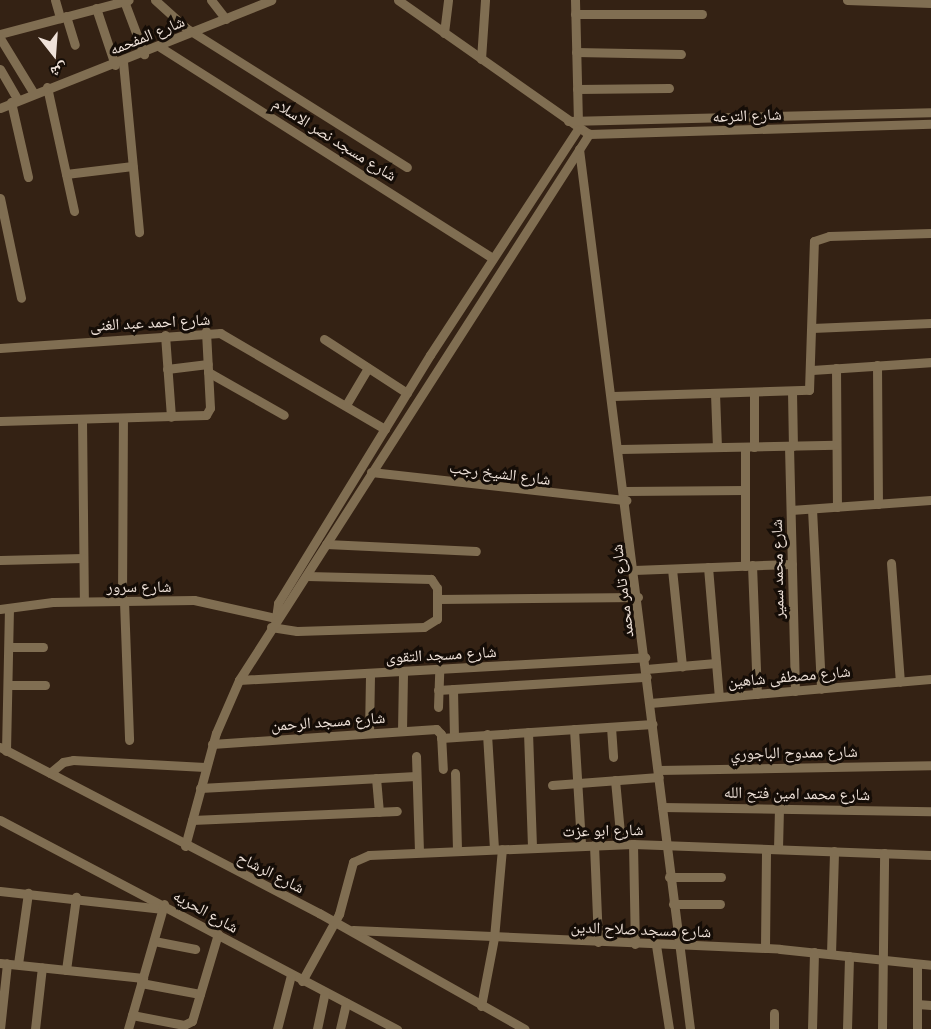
<!DOCTYPE html>
<meta charset="utf-8">
<style>
body{margin:0}
#map{position:relative;width:931px;height:1029px;overflow:hidden;background:#342214;font-family:"Playfair Display","Noto Naskh Arabic",serif}
div>[style]{position:absolute}
[style*='--x']{left:calc(var(--x)*1px);top:calc(var(--y)*1px);width:calc(var(--w)*1px);rotate:calc(var(--a)*1deg)}
.minor>*{height:9px;margin:-4.5px;padding:0 4.5px;transform-origin:4.5px;border-radius:4.5px;background:#806e52}
span{translate:-50% -50%;white-space:nowrap;text-align:center;line-height:1.15;-webkit-text-stroke:6px #150d07;paint-order:stroke}
.street-label{font-size:16px;color:#efe2d9}
.north{position:absolute;left:24px;top:24px;width:60px;height:60px;-webkit-text-stroke:4px #150d07;paint-order:stroke;rotate:163deg;font-size:16px;font-weight:700;line-height:24px;text-align:center;color:#efe2d9}
.north::after{content:'';display:block;margin:auto;width:21px;height:27px;background:#efe2d9;clip-path:polygon(50% 0,100% 100%,50% 72%,0 100%)}
</style>
<div id="map">
<div class="minor">
<i style="--x:55;--y:0;--w:19;--a:74"></i>
<i style="--x:155;--y:0;--w:42;--a:42.1"></i>
<i style="--x:186;--y:28;--w:261;--a:32.2"></i>
<i style="--x:211;--y:0;--w:24;--a:52"></i>
<i style="--x:398;--y:0;--w:233;--a:35.1"></i>
<i style="--x:589;--y:134;--w:342;--a:-1.7"></i>
<i style="--x:575;--y:0;--w:123;--a:88.6"></i>
<i style="--x:847;--y:0;--w:84;--a:2"></i>
<i style="--x:124;--y:1;--w:57;--a:69.3"></i>
<i style="--x:96;--y:8;--w:60;--a:71.6"></i>
<i style="--x:575;--y:14;--w:127;--a:0"></i>
<i style="--x:66;--y:16;--w:30;--a:73"></i>
<i style="--x:444;--y:33;--w:33;--a:-83"></i>
<i style="--x:0;--y:34;--w:133;--a:-14.8"></i>
<i style="--x:0;--y:38;--w:63;--a:58.6"></i>
<i style="--x:160;--y:47;--w:394;--a:32.4"></i>
<i style="--x:576;--y:52;--w:105;--a:1.1"></i>
<i style="--x:481;--y:59;--w:59;--a:-86.1"></i>
<i style="--x:123;--y:62;--w:171;--a:84.6"></i>
<i style="--x:0;--y:69;--w:34;--a:60"></i>
<i style="--x:47;--y:87;--w:127;--a:77.7"></i>
<i style="--x:577;--y:89;--w:92;--a:-0.6"></i>
<i style="--x:11;--y:102;--w:77;--a:77.2"></i>
<i style="--x:0;--y:108;--w:292;--a:-21.7"></i>
<i style="--x:568;--y:121;--w:363;--a:-1.4"></i>
<i style="--x:579;--y:149;--w:887;--a:82.81"></i>
<i style="--x:66;--y:174;--w:67;--a:-6.8"></i>
<i style="--x:0;--y:198;--w:102;--a:78.1"></i>
<i style="--x:812;--y:328;--w:119;--a:-2.4"></i>
<i style="--x:165;--y:335;--w:82;--a:85.8"></i>
<i style="--x:324;--y:339;--w:99;--a:33"></i>
<i style="--x:0;--y:348;--w:221;--a:-3.9"></i>
<i style="--x:220;--y:333;--w:191;--a:30.2"></i>
<i style="--x:877;--y:365;--w:139;--a:89.6"></i>
<i style="--x:836;--y:368;--w:139;--a:89.6"></i>
<i style="--x:167;--y:369;--w:41;--a:-7"></i>
<i style="--x:812;--y:370;--w:119;--a:-3.8"></i>
<i style="--x:208;--y:372;--w:87;--a:29.5"></i>
<i style="--x:792;--y:391;--w:55;--a:89"></i>
<i style="--x:715;--y:393;--w:54;--a:87.9"></i>
<i style="--x:613;--y:396;--w:196;--a:-1.8"></i>
<i style="--x:809;--y:390;--w:149;--a:-88.1"></i>
<i style="--x:814;--y:241;--w:16;--a:-18"></i>
<i style="--x:829;--y:236;--w:102;--a:-1.7"></i>
<i style="--x:346;--y:405;--w:43;--a:-59.3"></i>
<i style="--x:82;--y:419;--w:182;--a:89.4"></i>
<i style="--x:0;--y:421;--w:206;--a:-1.7"></i>
<i style="--x:206;--y:415;--w:8;--a:-60"></i>
<i style="--x:210;--y:408;--w:77;--a:-93"></i>
<i style="--x:789;--y:446;--w:245;--a:88.6"></i>
<i style="--x:754;--y:447;--w:55;--a:-90"></i>
<i style="--x:620;--y:449;--w:216;--a:-1.1"></i>
<i style="--x:371;--y:472;--w:257;--a:6.3"></i>
<i style="--x:625;--y:491;--w:120;--a:-0.5"></i>
<i style="--x:812;--y:509;--w:180;--a:87.1"></i>
<i style="--x:791;--y:510;--w:140;--a:-4.1"></i>
<i style="--x:326;--y:544;--w:150;--a:2.7"></i>
<i style="--x:0;--y:560;--w:83;--a:-1.4"></i>
<i style="--x:891;--y:563;--w:119;--a:85.7"></i>
<i style="--x:752;--y:565;--w:129;--a:87.8"></i>
<i style="--x:745;--y:566;--w:119;--a:-90"></i>
<i style="--x:708;--y:567;--w:130;--a:85.2"></i>
<i style="--x:672;--y:569;--w:98;--a:84.1"></i>
<i style="--x:634;--y:570;--w:158;--a:-2.2"></i>
<i style="--x:438;--y:599;--w:200;--a:-0.6"></i>
<i style="--x:122;--y:601;--w:183;--a:-89.7"></i>
<i style="--x:124;--y:601;--w:139;--a:87.9"></i>
<i style="--x:0;--y:609;--w:53;--a:-7.5"></i>
<i style="--x:53;--y:602;--w:141;--a:-0.8"></i>
<i style="--x:194;--y:600;--w:84;--a:12.4"></i>
<i style="--x:276;--y:618;--w:15;--a:-82"></i>
<i style="--x:278;--y:603;--w:291;--a:-58.5"></i>
<i style="--x:430;--y:355;--w:269;--a:-56.8"></i>
<i style="--x:271;--y:627;--w:26;--a:9"></i>
<i style="--x:297;--y:631;--w:127;--a:-1.8"></i>
<i style="--x:424;--y:627;--w:15;--a:-32"></i>
<i style="--x:437;--y:619;--w:31;--a:-90"></i>
<i style="--x:437;--y:588;--w:11;--a:-124"></i>
<i style="--x:431;--y:579;--w:124;--a:-178.6"></i>
<i style="--x:9;--y:647;--w:34;--a:0"></i>
<i style="--x:646;--y:669;--w:70;--a:-4.9"></i>
<i style="--x:239;--y:680;--w:407;--a:-3.2"></i>
<i style="--x:9;--y:685;--w:36;--a:0"></i>
<i style="--x:453;--y:689;--w:48;--a:88.8"></i>
<i style="--x:438;--y:690;--w:209;--a:-3.6"></i>
<i style="--x:650;--y:703;--w:282;--a:-4.9"></i>
<i style="--x:438;--y:707;--w:38;--a:-88"></i>
<i style="--x:611;--y:727;--w:30;--a:86"></i>
<i style="--x:574;--y:729;--w:116;--a:86.5"></i>
<i style="--x:402;--y:731;--w:60;--a:-89"></i>
<i style="--x:528;--y:732;--w:115;--a:88"></i>
<i style="--x:369;--y:733;--w:60;--a:-89"></i>
<i style="--x:487;--y:734;--w:115;--a:86.5"></i>
<i style="--x:441;--y:738;--w:212;--a:-3.8"></i>
<i style="--x:212;--y:744;--w:225;--a:-3.8"></i>
<i style="--x:436;--y:729;--w:7;--a:45"></i>
<i style="--x:441;--y:734;--w:35;--a:87"></i>
<i style="--x:0;--y:747;--w:360;--a:27.5"></i>
<i style="--x:319;--y:913;--w:236;--a:29.4"></i>
<i style="--x:6;--y:751;--w:143;--a:-88.8"></i>
<i style="--x:416;--y:756;--w:96;--a:88.2"></i>
<i style="--x:658;--y:770;--w:273;--a:-1"></i>
<i style="--x:50;--y:773;--w:17;--a:-40"></i>
<i style="--x:63;--y:762;--w:10;--a:-11"></i>
<i style="--x:73;--y:760;--w:132;--a:3"></i>
<i style="--x:455;--y:773;--w:78;--a:88.5"></i>
<i style="--x:376;--y:778;--w:34;--a:85"></i>
<i style="--x:615;--y:780;--w:64;--a:84.6"></i>
<i style="--x:552;--y:785;--w:107;--a:-4.3"></i>
<i style="--x:200;--y:788;--w:216;--a:-3.2"></i>
<i style="--x:662;--y:807;--w:269;--a:0.9"></i>
<i style="--x:0;--y:820;--w:449;--a:27.8"></i>
<i style="--x:192;--y:820;--w:205;--a:-2.5"></i>
<i style="--x:633;--y:844;--w:100;--a:88.9"></i>
<i style="--x:594;--y:845;--w:97;--a:87.6"></i>
<i style="--x:185;--y:846;--w:117;--a:-74.7"></i>
<i style="--x:216;--y:733;--w:58;--a:-66.5"></i>
<i style="--x:239;--y:680;--w:649;--a:-57.34"></i>
<i style="--x:778;--y:849;--w:41;--a:-88.6"></i>
<i style="--x:669;--y:877;--w:52;--a:0"></i>
<i style="--x:0;--y:891;--w:164;--a:6.3"></i>
<i style="--x:673;--y:904;--w:47;--a:0"></i>
<i style="--x:353;--y:930;--w:427;--a:2.5"></i>
<i style="--x:780;--y:949;--w:152;--a:6"></i>
<i style="--x:154;--y:941;--w:42;--a:11"></i>
<i style="--x:656;--y:945;--w:85;--a:81.2"></i>
<i style="--x:765;--y:948;--w:99;--a:-89.4"></i>
<i style="--x:831;--y:954;--w:103;--a:-88.3"></i>
<i style="--x:0;--y:963;--w:144;--a:6"></i>
<i style="--x:18;--y:964;--w:72;--a:-82"></i>
<i style="--x:66;--y:970;--w:74;--a:-82.2"></i>
<i style="--x:302;--y:981;--w:77;--a:-61.1"></i>
<i style="--x:339;--y:914;--w:54;--a:-74.9"></i>
<i style="--x:353;--y:862;--w:17;--a:-24"></i>
<i style="--x:369;--y:855;--w:264;--a:-2.4"></i>
<i style="--x:633;--y:844;--w:298;--a:2.1"></i>
<i style="--x:141;--y:983;--w:60;--a:10.6"></i>
<i style="--x:917;--y:1004;--w:14;--a:4"></i>
<i style="--x:481;--y:1006;--w:69;--a:-79.2"></i>
<i style="--x:494;--y:938;--w:89;--a:-84.9"></i>
<i style="--x:774;--y:1013;--w:16;--a:90"></i>
<i style="--x:132;--y:1015;--w:53;--a:10.9"></i>
<i style="--x:184;--y:1025;--w:9;--a:-27"></i>
<i style="--x:192;--y:1021;--w:91;--a:-73.4"></i>
<i style="--x:0;--y:1029;--w:66;--a:-83.9"></i>
<i style="--x:35;--y:1029;--w:62;--a:-83.6"></i>
<i style="--x:128;--y:1029;--w:130;--a:-73.9"></i>
<i style="--x:277;--y:1029;--w:56;--a:-75.5"></i>
<i style="--x:317;--y:1029;--w:38;--a:-78"></i>
<i style="--x:340;--y:1029;--w:27;--a:-77"></i>
<i style="--x:812;--y:1029;--w:77;--a:-88.5"></i>
<i style="--x:847;--y:1029;--w:73;--a:-88.4"></i>
<i style="--x:882;--y:1029;--w:176;--a:-89.3"></i>
<i style="--x:917;--y:1029;--w:65;--a:-90"></i>
</div>
<div class="street-label">
<span style="left:147px;top:35px;rotate:-22deg">شارع المفحمه</span>
<span style="left:747px;top:115px;rotate:-2deg">شارع الترعه</span>
<span style="left:335px;top:139px;rotate:32deg">شارع مسجد نصر الاسلام</span>
<span style="left:150px;top:322px;rotate:-3deg">شارع احمد عبد الغنى</span>
<span style="left:500px;top:473px;rotate:7deg">شارع الشيخ رجب</span>
<span style="left:777px;top:569px;rotate:-91deg">شارع محمد سمير</span>
<span style="left:139px;top:586px">شارع سرور</span>
<span style="left:622px;top:591px;rotate:-97deg">شارع تامر محمد</span>
<span style="left:441px;top:654px;rotate:-3deg">شارع مسجد التقوى</span>
<span style="left:789px;top:676px;rotate:-5deg">شارع مصطفى شاهين</span>
<span style="left:328px;top:721px;rotate:-4deg">شارع مسجد الرحمن</span>
<span style="left:794px;top:752px;rotate:-1deg">شارع ممدوح الباجوري</span>
<span style="left:797px;top:793px;rotate:1deg">شارع محمد امين فتح الله</span>
<span style="left:603px;top:830px;rotate:-1deg">شارع ابو عزت</span>
<span style="left:271px;top:872px;rotate:27deg">شارع الرشاح</span>
<span style="left:206px;top:911px;rotate:29deg">شارع الحريه</span>
<span style="left:641px;top:929px;rotate:2deg">شارع مسجد صلاح الدين</span>
</div>
<div class="north">ش</div>
</div>
